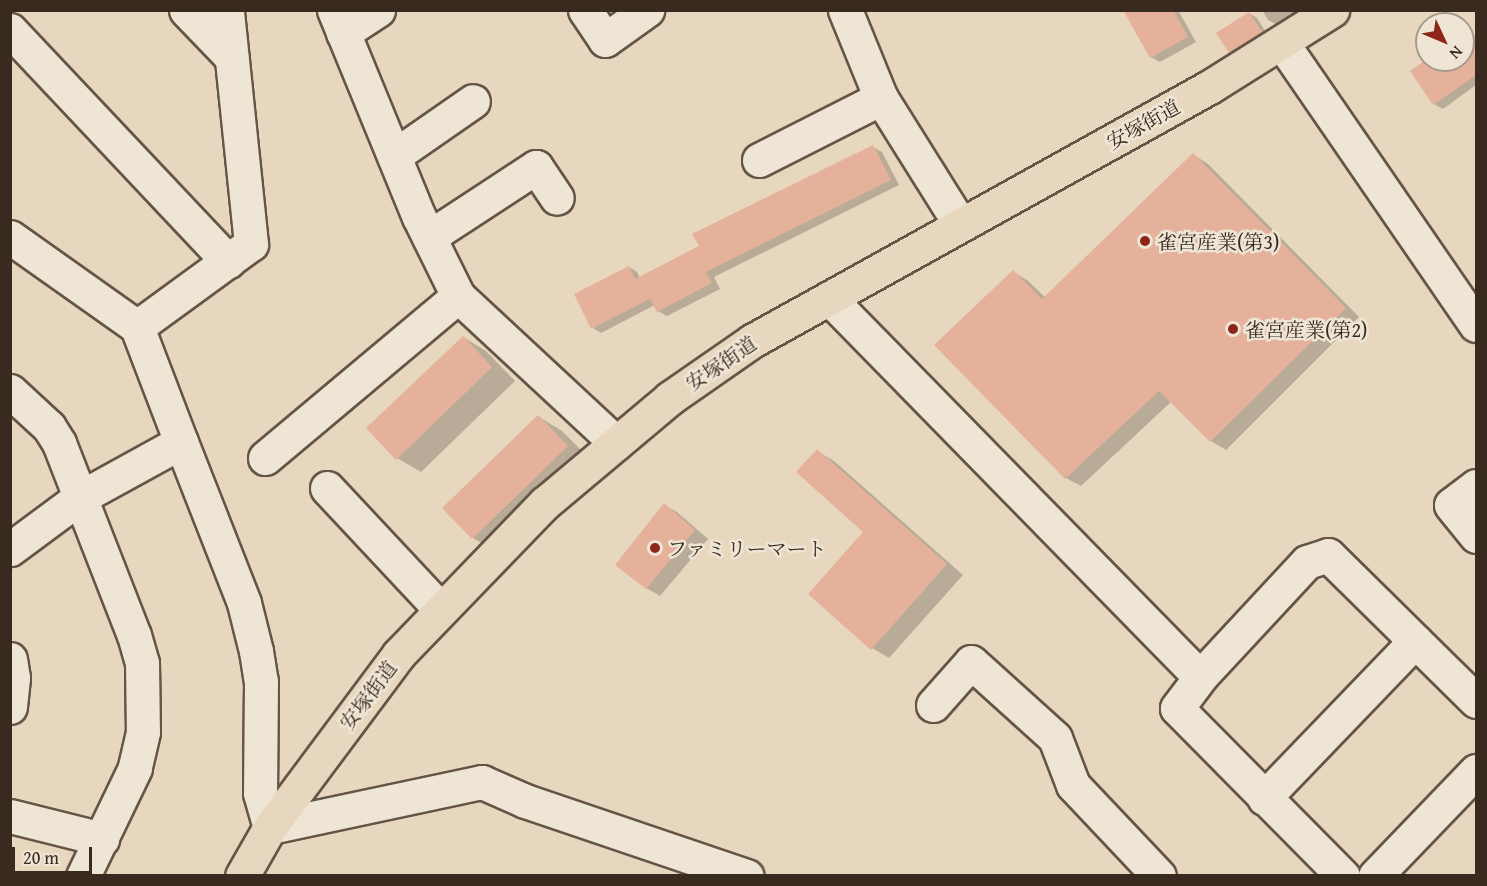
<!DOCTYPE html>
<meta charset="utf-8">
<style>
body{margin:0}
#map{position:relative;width:1487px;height:886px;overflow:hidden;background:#e7d7be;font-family:"Gentium Book Plus","Noto Serif JP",serif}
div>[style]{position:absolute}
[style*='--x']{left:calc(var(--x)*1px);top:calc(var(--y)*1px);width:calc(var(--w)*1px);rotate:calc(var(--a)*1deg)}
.shadow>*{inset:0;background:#0003}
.building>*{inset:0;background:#e5b19b}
.roads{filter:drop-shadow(2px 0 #645547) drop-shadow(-2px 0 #645547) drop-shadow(0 2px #645547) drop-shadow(0 -2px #645547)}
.minor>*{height:33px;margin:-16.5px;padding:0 16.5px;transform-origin:16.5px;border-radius:16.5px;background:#efe5d5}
.major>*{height:33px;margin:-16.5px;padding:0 16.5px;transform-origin:16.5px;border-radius:16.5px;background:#e7d7be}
.dots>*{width:16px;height:16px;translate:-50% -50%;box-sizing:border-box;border:3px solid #efe5d5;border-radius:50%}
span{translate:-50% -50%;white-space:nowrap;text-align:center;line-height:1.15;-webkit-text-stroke:5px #efe5d5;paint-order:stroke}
.street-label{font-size:20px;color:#392a1f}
.poi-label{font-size:20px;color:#392a1f}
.left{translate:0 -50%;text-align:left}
.frame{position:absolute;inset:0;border:12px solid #392a1f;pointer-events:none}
.north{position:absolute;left:1415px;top:12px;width:60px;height:60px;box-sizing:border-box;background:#efe5d5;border:2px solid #a69a8c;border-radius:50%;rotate:134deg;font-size:16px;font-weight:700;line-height:24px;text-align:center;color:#392a1f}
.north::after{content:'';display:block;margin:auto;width:21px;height:27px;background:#8f2418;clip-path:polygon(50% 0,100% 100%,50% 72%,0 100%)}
.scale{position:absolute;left:12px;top:847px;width:80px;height:27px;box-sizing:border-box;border:3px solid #392a1f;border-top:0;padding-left:8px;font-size:18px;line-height:21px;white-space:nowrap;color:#392a1f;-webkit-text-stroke:4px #efe5d5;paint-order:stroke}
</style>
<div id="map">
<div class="shadow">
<i style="clip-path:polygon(1125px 10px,1178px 10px,1196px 42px,1160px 62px,1151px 57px)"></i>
<i style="clip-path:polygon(1262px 10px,1298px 10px,1277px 25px,1268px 20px)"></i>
<i style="clip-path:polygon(1249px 13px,1257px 18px,1269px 37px,1238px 57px,1230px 52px)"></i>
<i style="clip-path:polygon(1466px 35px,1476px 43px,1476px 85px,1443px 109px,1434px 104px,1463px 60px,1463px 37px)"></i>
<i style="clip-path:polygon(873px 147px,882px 152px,899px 185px,714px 277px,720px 289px,667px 316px,658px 311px,655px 305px,601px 333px,593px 328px,576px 295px,629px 267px,637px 272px,640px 278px,701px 247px)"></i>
<i style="clip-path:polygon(1194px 155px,1208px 164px,1359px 317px,1226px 450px,1211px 441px,1172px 401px,1081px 486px,1066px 478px,936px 345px,1013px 272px,1027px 280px,1045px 297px)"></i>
<i style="clip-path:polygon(463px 337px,486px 351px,515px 381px,421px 472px,397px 458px)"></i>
<i style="clip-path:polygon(539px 417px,562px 431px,591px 460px,496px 551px,473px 538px)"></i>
<i style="clip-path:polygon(817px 451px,834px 461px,963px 575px,889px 658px,872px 648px,865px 532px)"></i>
<i style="clip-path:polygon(664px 505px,677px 512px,708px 539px,660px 596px,646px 588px)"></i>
</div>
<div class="building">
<i style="clip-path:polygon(1123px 10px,1173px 10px,1188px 37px,1150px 58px)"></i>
<i style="clip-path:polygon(1249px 12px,1262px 32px,1229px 53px,1216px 33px)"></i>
<i style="clip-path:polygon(1466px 33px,1476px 49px,1476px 75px,1433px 105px,1410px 71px,1427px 59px,1463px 60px,1463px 35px)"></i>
<i style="clip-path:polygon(873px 145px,891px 180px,706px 272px,712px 283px,657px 312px,650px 299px,591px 329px,574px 294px,629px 266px,635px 279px,699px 246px,692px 234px)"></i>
<i style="clip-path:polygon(1193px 153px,1346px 308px,1210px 442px,1159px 391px,1065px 479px,934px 345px,1013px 270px,1042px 299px)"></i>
<i style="clip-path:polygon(463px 336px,492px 367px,396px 460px,366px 428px)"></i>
<i style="clip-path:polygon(538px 415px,568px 446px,472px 539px,442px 508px)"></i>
<i style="clip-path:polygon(817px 449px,947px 564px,871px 650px,808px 594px,863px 532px,796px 472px)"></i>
<i style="clip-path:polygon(664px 503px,695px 530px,646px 589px,615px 565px)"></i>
</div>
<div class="roads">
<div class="minor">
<i style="--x:186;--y:10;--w:66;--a:46.2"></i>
<i style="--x:334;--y:10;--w:224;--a:67.7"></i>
<i style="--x:419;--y:217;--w:88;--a:63.7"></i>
<i style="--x:458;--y:296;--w:216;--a:42.9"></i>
<i style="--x:585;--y:10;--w:36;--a:56"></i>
<i style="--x:605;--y:40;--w:52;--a:-35.5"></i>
<i style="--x:845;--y:10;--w:95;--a:67.8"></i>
<i style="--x:881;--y:98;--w:149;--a:57.9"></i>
<i style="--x:10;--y:30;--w:318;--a:46.7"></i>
<i style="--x:343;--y:33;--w:42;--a:-33.3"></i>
<i style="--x:1282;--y:43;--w:342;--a:55.5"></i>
<i style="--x:394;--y:156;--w:96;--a:-34.8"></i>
<i style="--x:759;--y:160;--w:137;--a:-26.9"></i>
<i style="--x:10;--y:237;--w:156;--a:35.3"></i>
<i style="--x:137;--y:327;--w:123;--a:69.1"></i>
<i style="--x:181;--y:442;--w:116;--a:151.2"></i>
<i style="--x:79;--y:498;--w:86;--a:143.5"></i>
<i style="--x:429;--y:237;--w:128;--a:-33.2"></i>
<i style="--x:536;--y:167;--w:37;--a:56"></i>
<i style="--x:829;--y:298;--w:530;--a:45.61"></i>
<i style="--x:137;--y:327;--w:141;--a:-36.1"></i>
<i style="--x:251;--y:244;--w:235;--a:-95.9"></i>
<i style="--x:10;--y:391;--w:53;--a:42.7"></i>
<i style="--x:49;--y:427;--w:19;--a:58"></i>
<i style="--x:59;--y:443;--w:206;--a:68.7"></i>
<i style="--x:134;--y:635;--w:29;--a:74"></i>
<i style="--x:142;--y:663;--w:69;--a:89.2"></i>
<i style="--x:143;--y:732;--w:37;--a:103"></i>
<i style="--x:135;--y:768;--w:120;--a:115.7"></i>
<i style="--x:181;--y:442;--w:173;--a:68.6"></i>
<i style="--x:244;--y:603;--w:49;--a:76"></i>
<i style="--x:256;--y:651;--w:30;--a:81"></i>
<i style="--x:261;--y:681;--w:112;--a:90.5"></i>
<i style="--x:260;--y:793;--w:35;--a:74"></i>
<i style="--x:270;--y:827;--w:217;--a:-12"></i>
<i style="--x:482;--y:782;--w:47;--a:23.8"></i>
<i style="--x:525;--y:801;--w:234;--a:18.7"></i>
<i style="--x:265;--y:458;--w:252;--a:-40"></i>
<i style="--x:1476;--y:486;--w:31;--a:143"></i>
<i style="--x:1451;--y:505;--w:40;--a:51"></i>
<i style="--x:327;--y:488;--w:167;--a:46.9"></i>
<i style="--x:10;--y:659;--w:19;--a:81"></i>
<i style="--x:13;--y:678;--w:29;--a:96"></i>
<i style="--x:933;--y:705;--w:57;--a:-48.5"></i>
<i style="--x:971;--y:662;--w:113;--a:42.1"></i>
<i style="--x:1055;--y:738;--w:50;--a:69"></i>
<i style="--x:1073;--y:785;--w:125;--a:46.6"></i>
<i style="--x:1264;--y:798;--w:218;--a:-46.1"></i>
<i style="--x:10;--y:816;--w:95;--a:14"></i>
<i style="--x:1343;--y:876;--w:236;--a:-134.7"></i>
<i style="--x:1177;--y:708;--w:39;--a:-53"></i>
<i style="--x:1200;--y:677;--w:157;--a:-47.1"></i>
<i style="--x:1307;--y:562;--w:22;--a:-18"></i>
<i style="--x:1328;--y:555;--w:208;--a:44.6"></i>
<i style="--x:1375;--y:876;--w:146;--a:-46.1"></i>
</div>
<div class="major">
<i style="--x:242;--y:876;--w:56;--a:-60.3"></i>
<i style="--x:270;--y:827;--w:216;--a:-53.3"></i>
<i style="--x:399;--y:654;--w:210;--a:-46"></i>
<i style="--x:545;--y:503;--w:163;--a:-40"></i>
<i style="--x:670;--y:398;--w:100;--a:-34.8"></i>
<i style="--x:752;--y:341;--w:525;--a:-29.05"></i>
<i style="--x:1211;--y:86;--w:143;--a:-32.1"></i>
</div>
</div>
<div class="dots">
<i style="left:1145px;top:241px;background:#8f2418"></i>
<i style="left:1233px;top:329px;background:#8f2418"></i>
<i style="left:655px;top:548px;background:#8f2418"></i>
</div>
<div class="street-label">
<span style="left:1143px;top:124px;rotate:-29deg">安塚街道</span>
<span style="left:721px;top:363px;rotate:-34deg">安塚街道</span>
<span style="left:368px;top:695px;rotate:-53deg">安塚街道</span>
</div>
<div class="poi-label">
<span class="left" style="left:1157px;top:241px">雀宮産業(第3)</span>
<span class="left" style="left:1245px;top:329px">雀宮産業(第2)</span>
<span class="left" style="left:667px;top:548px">ファミリーマート</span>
</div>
<div class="frame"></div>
<div class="north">N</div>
<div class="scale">20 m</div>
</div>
